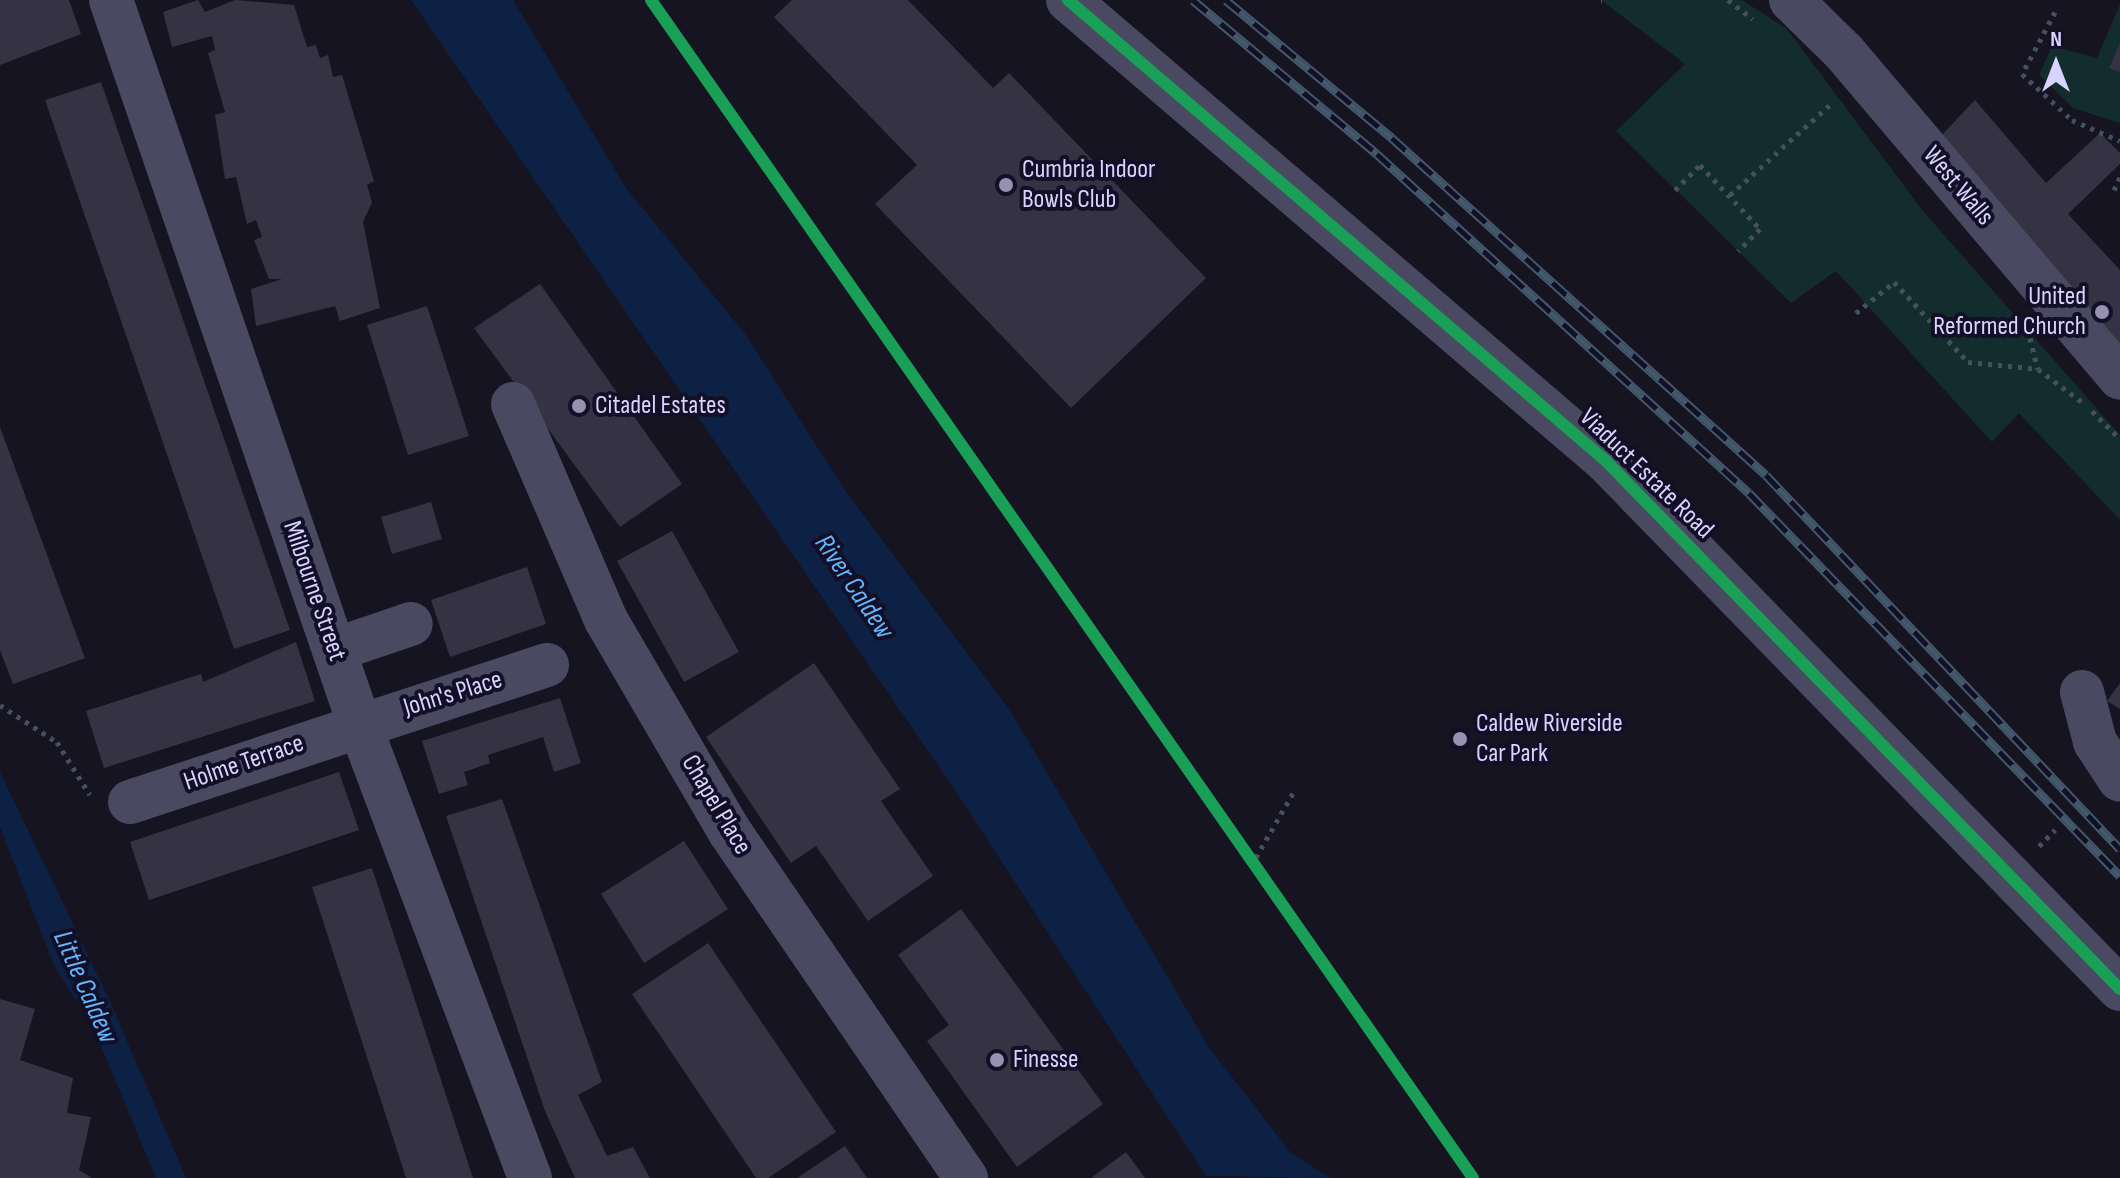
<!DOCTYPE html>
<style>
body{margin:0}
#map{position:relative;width:2120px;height:1178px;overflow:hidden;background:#161421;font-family:"Sofia Sans Condensed",sans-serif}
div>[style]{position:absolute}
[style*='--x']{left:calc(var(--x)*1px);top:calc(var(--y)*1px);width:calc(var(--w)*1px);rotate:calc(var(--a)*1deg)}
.green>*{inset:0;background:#132c2d}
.water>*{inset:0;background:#0d2144}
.building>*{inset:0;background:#343243}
.path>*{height:5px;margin-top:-2.5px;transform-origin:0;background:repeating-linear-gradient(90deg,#44505f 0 4px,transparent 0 10px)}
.minor>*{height:44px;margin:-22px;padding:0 22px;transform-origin:22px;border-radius:22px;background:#4a4962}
.rail>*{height:9px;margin-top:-4.5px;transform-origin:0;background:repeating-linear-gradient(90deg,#130f26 0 18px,#43596b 0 36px);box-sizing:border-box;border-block:2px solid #43596b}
.cycleway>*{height:12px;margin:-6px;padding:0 6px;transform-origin:6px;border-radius:6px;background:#1a9f57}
.dots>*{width:22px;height:22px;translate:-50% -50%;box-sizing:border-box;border:4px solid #130f26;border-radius:50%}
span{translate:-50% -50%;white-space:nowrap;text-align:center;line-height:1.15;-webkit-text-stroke:8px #130f26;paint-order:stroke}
.poi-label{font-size:26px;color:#d9d4ff}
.left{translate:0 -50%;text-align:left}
.right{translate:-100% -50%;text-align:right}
.street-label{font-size:26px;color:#d9d4ff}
.water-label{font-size:28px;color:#62b6ff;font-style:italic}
.north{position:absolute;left:2016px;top:24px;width:80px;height:80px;-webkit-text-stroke:6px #130f26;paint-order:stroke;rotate:0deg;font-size:22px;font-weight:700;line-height:32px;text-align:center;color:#d9d4ff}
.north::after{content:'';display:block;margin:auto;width:28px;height:36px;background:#d9d4ff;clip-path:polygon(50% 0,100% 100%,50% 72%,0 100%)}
</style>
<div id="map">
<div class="green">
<i style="clip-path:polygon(1601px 0,1742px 0,1787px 29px,1923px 211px,2120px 435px,2120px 520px,2019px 413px,1992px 442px,1836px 271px,1791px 303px,1616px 131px,1685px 64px)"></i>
<i style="clip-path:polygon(2120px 4px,2120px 123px,2073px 108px,2039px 75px,2052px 46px,2097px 58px)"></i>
</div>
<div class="water">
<i style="clip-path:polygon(411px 0,513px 0,626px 188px,746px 335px,844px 489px,1011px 712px,1210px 1049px,1291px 1153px,1330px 1178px,1206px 1176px,959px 796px)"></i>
<i style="clip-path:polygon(0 772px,107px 995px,186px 1178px,156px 1178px,91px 1022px,55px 968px,0 827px)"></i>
</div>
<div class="building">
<i style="clip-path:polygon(0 0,69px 0,81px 34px,0 65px)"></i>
<i style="clip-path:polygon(198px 0,205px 12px,235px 0,294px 5px,307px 47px,316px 45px,320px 58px,328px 55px,333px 77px,342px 75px,374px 181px,367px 185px,372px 202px,363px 222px,380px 308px,340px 321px,335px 306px,256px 326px,251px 289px,282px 279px,269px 279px,254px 240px,262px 237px,256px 220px,247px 224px,236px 177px,225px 179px,215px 115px,225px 112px,208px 53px,215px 50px,212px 36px,172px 47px,163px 12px)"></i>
<i style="clip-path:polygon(792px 0,908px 0,993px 88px,1009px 73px,1206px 278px,1071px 408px,875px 204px,917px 165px,774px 17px)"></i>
<i style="clip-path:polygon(2120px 43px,2120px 72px,2109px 68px)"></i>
<i style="clip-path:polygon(101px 82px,290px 630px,234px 649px,45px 100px)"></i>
<i style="clip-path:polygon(1975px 100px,2046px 183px,2100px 133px,2120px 153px,2120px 164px,2068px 214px,2120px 270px,2120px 353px,1937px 140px)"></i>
<i style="clip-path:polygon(540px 284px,682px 484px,620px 527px,474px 328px)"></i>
<i style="clip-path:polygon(427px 306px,469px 436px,408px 455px,367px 325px)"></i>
<i style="clip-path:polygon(0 427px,85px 658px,13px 684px,0 650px)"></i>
<i style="clip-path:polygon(431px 502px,442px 539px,392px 554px,381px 517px)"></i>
<i style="clip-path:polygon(672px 531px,739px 652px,684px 682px,617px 561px)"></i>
<i style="clip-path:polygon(527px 567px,546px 624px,450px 657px,431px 600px)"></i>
<i style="clip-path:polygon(296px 642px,315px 701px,104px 768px,86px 711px,201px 674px,203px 682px)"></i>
<i style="clip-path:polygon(814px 663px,900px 789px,881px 801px,933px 876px,868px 921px,816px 846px,791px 863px,706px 737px)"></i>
<i style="clip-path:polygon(2120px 683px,2120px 709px,2107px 701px)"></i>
<i style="clip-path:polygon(560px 698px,581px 763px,554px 772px,543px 737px,488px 755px,490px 763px,464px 772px,468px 785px,439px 794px,422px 741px)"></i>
<i style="clip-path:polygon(339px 772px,359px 830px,149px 900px,130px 842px)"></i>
<i style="clip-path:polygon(502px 799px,602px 1082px,578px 1095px,607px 1156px,633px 1147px,650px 1178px,575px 1178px,545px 1111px,446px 816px)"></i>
<i style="clip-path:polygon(684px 841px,728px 909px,644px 963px,601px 894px)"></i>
<i style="clip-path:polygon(372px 868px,469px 1166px,473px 1178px,406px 1178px,312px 887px)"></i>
<i style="clip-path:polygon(961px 909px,1103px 1104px,1017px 1167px,927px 1041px,949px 1025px,898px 955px)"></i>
<i style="clip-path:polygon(708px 943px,836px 1132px,768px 1178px,756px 1178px,632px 994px)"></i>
<i style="clip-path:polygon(0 999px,35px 1009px,20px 1060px,73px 1078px,67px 1113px,91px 1117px,79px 1170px,92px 1178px,0 1178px)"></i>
<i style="clip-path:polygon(845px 1146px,867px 1178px,797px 1178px)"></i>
<i style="clip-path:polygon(1126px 1152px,1145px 1178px,1091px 1178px)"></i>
</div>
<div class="path">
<i style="--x:1601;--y:0;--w:1;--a:0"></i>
<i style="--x:1728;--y:0;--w:31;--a:37"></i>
<i style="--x:2055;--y:12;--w:70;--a:118"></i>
<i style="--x:2022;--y:74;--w:68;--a:42.6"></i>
<i style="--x:2072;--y:120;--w:52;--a:23.6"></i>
<i style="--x:1675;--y:190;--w:35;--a:-45"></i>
<i style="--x:1700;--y:165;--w:88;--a:46.8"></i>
<i style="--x:1760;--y:229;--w:31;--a:135"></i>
<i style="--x:2114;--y:190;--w:14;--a:-65"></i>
<i style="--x:1730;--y:195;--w:139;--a:-42.1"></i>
<i style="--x:1856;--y:313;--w:49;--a:-39.2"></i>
<i style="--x:1894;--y:282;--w:109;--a:47.2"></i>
<i style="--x:1968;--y:362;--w:70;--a:5.7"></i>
<i style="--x:2038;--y:369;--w:55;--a:36.9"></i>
<i style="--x:2030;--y:338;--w:32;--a:76"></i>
<i style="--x:2092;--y:411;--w:40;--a:45"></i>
<i style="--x:0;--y:705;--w:68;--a:33"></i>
<i style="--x:57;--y:742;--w:62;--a:58.1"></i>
<i style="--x:2039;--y:846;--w:23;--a:-45"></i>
<i style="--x:1251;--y:866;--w:84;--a:-60.1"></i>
</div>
<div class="minor">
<i style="--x:111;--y:0;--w:764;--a:71.07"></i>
<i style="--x:359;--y:723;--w:486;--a:69.4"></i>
<i style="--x:1068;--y:0;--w:708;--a:40.59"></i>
<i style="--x:1606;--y:461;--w:737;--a:45.77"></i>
<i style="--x:1791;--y:0;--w:74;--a:44.5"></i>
<i style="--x:1844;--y:52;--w:427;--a:49.7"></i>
<i style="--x:513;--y:404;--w:235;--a:66.7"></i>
<i style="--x:606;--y:620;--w:246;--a:59.7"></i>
<i style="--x:730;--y:832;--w:419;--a:55.7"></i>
<i style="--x:334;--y:650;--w:81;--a:-18.7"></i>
<i style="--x:2082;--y:692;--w:52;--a:75.4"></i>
<i style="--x:2095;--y:742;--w:45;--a:56.7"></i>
<i style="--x:130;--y:802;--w:439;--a:-18.2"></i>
</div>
<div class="rail">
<i style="--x:1193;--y:0;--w:240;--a:39.9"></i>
<i style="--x:1377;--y:154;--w:503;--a:42.34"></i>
<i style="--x:1749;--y:493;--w:533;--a:45.91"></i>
<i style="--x:1226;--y:0;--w:216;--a:39.7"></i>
<i style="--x:1392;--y:138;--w:503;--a:42.02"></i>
<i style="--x:1766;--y:475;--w:515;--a:46.57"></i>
</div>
<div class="cycleway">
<i style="--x:651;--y:0;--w:1436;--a:55.09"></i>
<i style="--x:1068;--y:0;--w:708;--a:40.59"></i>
<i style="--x:1606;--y:461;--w:737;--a:45.77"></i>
</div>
<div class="dots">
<i style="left:1006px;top:185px;background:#9591b1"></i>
<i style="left:2102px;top:312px;background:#9591b1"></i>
<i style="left:579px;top:406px;background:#9591b1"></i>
<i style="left:1460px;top:739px;background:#9591b1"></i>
<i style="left:997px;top:1060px;background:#9591b1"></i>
</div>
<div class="poi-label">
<span class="left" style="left:1022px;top:185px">Cumbria Indoor<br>Bowls Club</span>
<span class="right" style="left:2086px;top:312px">United<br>Reformed Church</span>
<span class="left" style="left:595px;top:406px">Citadel Estates</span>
<span class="left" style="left:1476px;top:739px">Caldew Riverside<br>Car Park</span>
<span class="left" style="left:1013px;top:1060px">Finesse</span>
</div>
<div class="street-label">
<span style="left:1958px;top:186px;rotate:50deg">West Walls</span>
<span style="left:1646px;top:474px;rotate:44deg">Viaduct Estate Road</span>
<span style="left:314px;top:591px;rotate:71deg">Milbourne Street</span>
<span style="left:453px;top:694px;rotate:-17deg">John's Place</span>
<span style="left:244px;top:763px;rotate:-19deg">Holme Terrace</span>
<span style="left:716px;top:805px;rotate:59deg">Chapel Place</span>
</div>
<div class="water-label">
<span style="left:854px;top:587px;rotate:56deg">River Caldew</span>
<span style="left:85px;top:987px;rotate:66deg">Little Caldew</span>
</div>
<div class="north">N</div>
</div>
